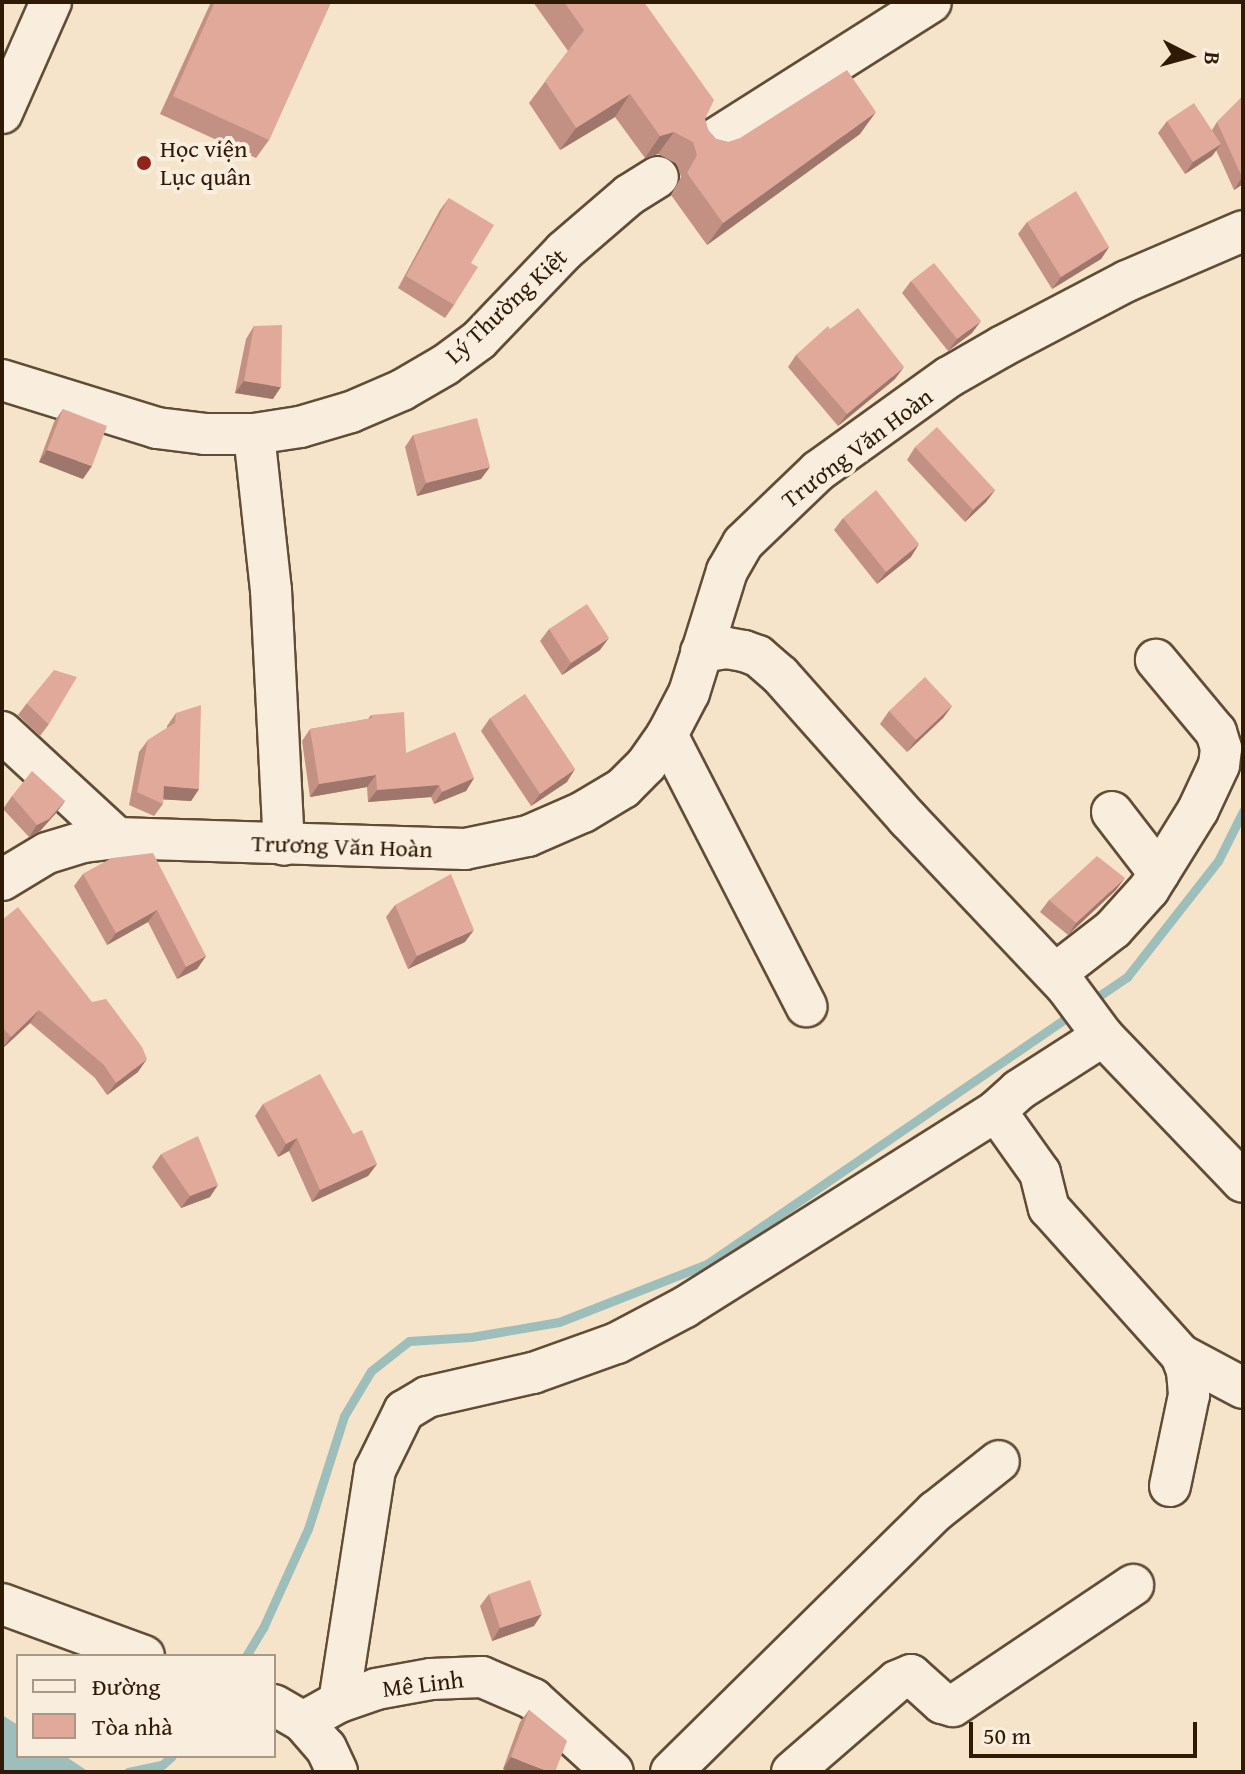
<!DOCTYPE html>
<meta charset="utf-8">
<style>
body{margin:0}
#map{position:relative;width:1245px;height:1774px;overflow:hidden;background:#f6e4ca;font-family:"Gentium Book Plus",serif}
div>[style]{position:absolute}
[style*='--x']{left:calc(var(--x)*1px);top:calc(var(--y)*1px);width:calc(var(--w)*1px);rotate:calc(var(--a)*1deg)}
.water>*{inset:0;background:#9dbeba}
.stream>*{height:9px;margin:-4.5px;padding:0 4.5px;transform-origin:4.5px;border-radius:4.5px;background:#9dbeba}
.roads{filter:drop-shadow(2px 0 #614d36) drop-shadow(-2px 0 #614d36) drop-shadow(0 2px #614d36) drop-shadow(0 -2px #614d36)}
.minor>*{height:40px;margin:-20px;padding:0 20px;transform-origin:20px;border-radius:20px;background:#f9eddd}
.wall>*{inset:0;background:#c29184}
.shaded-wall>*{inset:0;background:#9e766b}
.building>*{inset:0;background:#e1a999}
.dots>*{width:22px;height:22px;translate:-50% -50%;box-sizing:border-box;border:4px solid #f9eddd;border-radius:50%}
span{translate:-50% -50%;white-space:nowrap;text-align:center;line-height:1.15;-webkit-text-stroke:8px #f9eddd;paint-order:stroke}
.poi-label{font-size:24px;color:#2f1b05}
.left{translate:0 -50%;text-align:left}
.street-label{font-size:24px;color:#2f1b05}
.frame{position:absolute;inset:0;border:4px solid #2f1b05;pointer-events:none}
.legend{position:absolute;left:16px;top:1654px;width:260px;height:104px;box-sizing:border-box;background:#f9eddd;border:2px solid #a89987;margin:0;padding:10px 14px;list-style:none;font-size:24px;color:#2f1b05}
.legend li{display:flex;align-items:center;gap:16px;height:40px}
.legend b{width:40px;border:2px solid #a89987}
.north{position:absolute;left:1149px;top:16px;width:80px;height:80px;-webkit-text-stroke:6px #f9eddd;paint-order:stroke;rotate:96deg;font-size:22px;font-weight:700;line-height:32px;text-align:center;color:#2f1b05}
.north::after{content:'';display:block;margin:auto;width:28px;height:36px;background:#2f1b05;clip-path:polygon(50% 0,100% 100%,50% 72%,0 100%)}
.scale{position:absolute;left:969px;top:1722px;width:228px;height:36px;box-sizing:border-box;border:4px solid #2f1b05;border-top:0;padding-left:10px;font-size:24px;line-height:28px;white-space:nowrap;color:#2f1b05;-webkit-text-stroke:6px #f9eddd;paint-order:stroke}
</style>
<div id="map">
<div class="water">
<i style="clip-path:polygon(2px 1715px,18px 1725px,18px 1756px,65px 1756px,89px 1772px,2px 1772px)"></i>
</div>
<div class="stream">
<i style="--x:1090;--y:1002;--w:45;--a:-34"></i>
<i style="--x:1127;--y:977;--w:147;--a:-51.9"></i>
<i style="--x:1218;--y:861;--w:56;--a:-63.4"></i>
<i style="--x:246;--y:1656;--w:33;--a:-59"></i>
<i style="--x:263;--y:1628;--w:109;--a:-65.6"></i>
<i style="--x:308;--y:1529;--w:119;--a:-72.3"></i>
<i style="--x:344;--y:1416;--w:52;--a:-59"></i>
<i style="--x:371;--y:1371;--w:48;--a:-38.3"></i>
<i style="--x:409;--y:1341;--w:62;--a:-3.7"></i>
<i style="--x:471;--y:1337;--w:89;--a:-9.7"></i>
<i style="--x:559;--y:1322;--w:159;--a:-21.4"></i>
<i style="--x:707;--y:1264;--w:445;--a:-34.4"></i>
<i style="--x:128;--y:1772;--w:35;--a:-12"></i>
<i style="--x:162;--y:1765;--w:13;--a:-42"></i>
</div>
<div class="roads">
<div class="minor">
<i style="--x:2;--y:113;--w:121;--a:-66.2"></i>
<i style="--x:712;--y:141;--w:259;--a:-32.4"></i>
<i style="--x:2;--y:380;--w:162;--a:17.2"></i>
<i style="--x:157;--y:428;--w:48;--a:7.1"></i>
<i style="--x:205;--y:434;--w:49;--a:0"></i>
<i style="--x:254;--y:434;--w:47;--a:-8.7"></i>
<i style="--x:300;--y:427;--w:53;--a:-16.4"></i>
<i style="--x:351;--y:412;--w:56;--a:-23.3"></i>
<i style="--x:402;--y:390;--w:50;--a:-30.2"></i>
<i style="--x:445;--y:365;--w:42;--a:-36.3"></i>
<i style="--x:479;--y:340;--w:123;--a:-46.3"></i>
<i style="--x:564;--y:251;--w:86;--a:-40.7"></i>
<i style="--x:629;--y:195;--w:34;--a:-32"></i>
<i style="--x:254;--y:434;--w:157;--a:83.8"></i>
<i style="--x:271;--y:590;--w:255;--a:87.1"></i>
<i style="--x:701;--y:652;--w:26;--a:-9"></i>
<i style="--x:727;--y:648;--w:17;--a:10"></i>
<i style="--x:744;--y:651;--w:15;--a:20"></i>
<i style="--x:758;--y:656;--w:29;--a:41"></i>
<i style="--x:780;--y:675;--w:193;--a:48.4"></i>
<i style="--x:908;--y:819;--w:230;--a:46.6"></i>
<i style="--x:1066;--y:986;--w:62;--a:53.5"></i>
<i style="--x:1103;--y:1036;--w:202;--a:46.2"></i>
<i style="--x:2;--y:732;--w:156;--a:42.7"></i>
<i style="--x:667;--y:735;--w:305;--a:62.8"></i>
<i style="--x:1112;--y:812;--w:77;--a:52.4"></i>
<i style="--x:2;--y:880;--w:52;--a:-31"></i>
<i style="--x:47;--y:853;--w:39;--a:-17"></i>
<i style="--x:84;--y:842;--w:33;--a:-7"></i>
<i style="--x:117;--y:838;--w:348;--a:1.8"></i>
<i style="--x:465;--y:849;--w:64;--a:-11.7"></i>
<i style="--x:528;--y:836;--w:60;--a:-23.6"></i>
<i style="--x:583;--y:812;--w:47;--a:-31"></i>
<i style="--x:623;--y:788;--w:33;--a:-45"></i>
<i style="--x:646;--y:765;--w:37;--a:-55"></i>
<i style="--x:667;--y:735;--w:47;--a:-62.4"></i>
<i style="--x:689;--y:693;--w:128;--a:-72.7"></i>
<i style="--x:727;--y:571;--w:32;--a:-60"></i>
<i style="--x:743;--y:543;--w:104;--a:-43.8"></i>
<i style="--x:818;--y:471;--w:161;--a:-35.7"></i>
<i style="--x:949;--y:377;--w:62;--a:-29.9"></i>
<i style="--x:1003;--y:346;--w:140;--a:-27.7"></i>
<i style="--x:1127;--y:281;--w:126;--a:-23.3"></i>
<i style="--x:1055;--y:974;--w:73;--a:-37.8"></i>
<i style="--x:1113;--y:929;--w:54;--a:-48"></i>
<i style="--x:1149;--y:889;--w:93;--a:-58.2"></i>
<i style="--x:1198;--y:810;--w:50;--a:-65"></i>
<i style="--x:1219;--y:765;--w:17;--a:-83"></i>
<i style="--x:1221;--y:748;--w:17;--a:-107"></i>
<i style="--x:1216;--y:732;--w:94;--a:-129.8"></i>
<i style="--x:1103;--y:1036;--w:100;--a:147.3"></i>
<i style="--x:1019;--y:1090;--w:31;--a:138"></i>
<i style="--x:996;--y:1111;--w:76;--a:54.6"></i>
<i style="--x:1040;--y:1173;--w:36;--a:76"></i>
<i style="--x:1049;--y:1208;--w:198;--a:48.1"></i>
<i style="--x:1181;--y:1355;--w:17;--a:69"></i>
<i style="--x:1187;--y:1371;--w:24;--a:85"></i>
<i style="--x:1189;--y:1395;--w:93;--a:101.8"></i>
<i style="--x:1181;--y:1355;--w:70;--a:28"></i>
<i style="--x:2;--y:1604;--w:151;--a:20.1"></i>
<i style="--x:339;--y:1702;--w:235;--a:-81.2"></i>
<i style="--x:375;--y:1470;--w:66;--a:-63.8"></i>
<i style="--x:404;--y:1411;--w:27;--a:-31"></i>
<i style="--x:427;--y:1397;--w:109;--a:-12.8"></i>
<i style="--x:533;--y:1373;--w:89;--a:-19.7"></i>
<i style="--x:617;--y:1343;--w:77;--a:-27.9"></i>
<i style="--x:685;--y:1307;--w:368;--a:-32.2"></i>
<i style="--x:274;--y:1705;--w:34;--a:30"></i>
<i style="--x:303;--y:1722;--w:35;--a:49"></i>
<i style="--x:326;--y:1748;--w:26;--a:65"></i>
<i style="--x:303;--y:1722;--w:41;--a:-29.1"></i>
<i style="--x:339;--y:1702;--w:39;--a:-19"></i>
<i style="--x:376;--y:1689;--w:56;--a:-10.3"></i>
<i style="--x:431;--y:1679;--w:51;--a:-2.2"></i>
<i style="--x:482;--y:1677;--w:56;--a:23.3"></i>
<i style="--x:533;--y:1699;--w:108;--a:42.4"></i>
<i style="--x:671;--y:1772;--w:372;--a:-44.6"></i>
<i style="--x:936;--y:1511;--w:80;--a:-38.4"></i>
<i style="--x:792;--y:1772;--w:139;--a:-40.9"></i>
<i style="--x:897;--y:1681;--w:15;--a:-23"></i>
<i style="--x:911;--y:1675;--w:42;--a:42.1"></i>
<i style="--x:942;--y:1703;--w:11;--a:15"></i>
<i style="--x:953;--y:1706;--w:217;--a:-33.9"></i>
</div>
</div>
<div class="wall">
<i style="clip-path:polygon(211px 2px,331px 2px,269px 140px,256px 158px,160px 114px)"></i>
<i style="clip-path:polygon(533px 2px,644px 2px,705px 119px,708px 130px,716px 139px,728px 142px,860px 134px,707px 245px,671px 195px,681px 177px,677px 164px,658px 154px,645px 158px,615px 117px,560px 150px,529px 103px,568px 51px)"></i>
<i style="clip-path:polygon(1243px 96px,1243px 184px,1234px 190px,1216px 150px,1212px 156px,1185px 174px,1158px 133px,1167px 121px,1212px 130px,1217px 122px)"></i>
<i style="clip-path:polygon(449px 198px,471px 263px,454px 305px,445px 318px,398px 288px,440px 210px)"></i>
<i style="clip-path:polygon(1027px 222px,1109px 247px,1101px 259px,1052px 289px,1018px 234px)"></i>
<i style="clip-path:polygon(911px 281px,972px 333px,948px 351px,902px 293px)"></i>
<i style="clip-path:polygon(254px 326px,273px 399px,235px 393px,246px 339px)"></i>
<i style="clip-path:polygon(830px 329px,895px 379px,838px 426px,788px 367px,796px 355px)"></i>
<i style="clip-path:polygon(63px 409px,83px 479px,39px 462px,54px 422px)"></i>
<i style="clip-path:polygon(413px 435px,481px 479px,417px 496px,405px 447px)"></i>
<i style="clip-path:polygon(915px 447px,995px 490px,986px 502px,965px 522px,907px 460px)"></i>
<i style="clip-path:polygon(843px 518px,911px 557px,877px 584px,834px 530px)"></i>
<i style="clip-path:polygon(549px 629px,600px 650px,562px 675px,540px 641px)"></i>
<i style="clip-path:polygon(27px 703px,49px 724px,40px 736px,18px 715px)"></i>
<i style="clip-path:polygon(952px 706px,943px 718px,907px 752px,880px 724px,889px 711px)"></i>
<i style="clip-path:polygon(176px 713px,199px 789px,191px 801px,163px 799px,163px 804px,154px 816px,129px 805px,139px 752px,148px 740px,167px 728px,167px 726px)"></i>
<i style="clip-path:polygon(371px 715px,406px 753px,474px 778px,466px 791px,434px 804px,431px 797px,368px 802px,367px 787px,310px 797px,302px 741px,310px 729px,368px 719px)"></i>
<i style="clip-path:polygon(490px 718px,567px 782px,531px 806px,481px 731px)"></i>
<i style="clip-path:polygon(12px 796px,65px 801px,56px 813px,40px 831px,29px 837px,3px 809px)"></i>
<i style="clip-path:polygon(112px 858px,206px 956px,197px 969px,177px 979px,148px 922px,107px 945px,74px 886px,83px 874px)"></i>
<i style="clip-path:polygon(1116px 890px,1068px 935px,1040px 912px,1049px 900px)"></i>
<i style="clip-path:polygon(395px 905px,465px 942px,408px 969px,386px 917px)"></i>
<i style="clip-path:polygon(2px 920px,138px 1072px,107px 1095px,95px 1078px,30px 1023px,2px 1049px)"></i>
<i style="clip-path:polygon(263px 1104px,353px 1134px,377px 1164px,368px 1176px,312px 1202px,289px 1151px,278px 1157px,255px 1116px)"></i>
<i style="clip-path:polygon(161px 1154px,210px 1197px,181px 1208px,152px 1167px)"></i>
<i style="clip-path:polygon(489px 1594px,534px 1626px,492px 1641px,480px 1606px)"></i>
<i style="clip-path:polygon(529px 1710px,567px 1741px,503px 1769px,520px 1722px)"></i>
</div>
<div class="shaded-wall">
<i style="clip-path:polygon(630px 94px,615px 117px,560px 150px,576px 128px)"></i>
<i style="clip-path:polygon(876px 112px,860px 134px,707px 245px,723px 223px)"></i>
<i style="clip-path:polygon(674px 132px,658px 154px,645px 158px,660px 136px)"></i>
<i style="clip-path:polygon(1221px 144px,1212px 156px,1185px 174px,1193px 162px)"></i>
<i style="clip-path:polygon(1242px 177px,1243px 177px,1243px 184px,1234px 190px)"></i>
<i style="clip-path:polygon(1109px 247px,1101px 259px,1052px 289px,1061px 277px)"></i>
<i style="clip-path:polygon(981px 321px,972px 333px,948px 351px,957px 339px)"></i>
<i style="clip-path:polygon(904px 367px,895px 379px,838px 426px,847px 414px)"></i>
<i style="clip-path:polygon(244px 381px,281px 387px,273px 399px,235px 393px)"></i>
<i style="clip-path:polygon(47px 450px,92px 466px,83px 479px,39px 462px)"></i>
<i style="clip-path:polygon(490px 467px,481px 479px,417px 496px,426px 483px)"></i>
<i style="clip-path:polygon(995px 490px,986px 502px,965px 522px,973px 510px)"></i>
<i style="clip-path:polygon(919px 544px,911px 557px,877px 584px,886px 572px)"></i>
<i style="clip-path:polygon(609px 638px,600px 650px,562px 675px,571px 663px)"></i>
<i style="clip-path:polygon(952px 706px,943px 718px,907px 752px,916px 740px)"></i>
<i style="clip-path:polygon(575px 769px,567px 782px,531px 806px,540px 794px)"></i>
<i style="clip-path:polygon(376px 775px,367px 787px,310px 797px,319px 784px)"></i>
<i style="clip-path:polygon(474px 778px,466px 791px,434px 804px,442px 792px)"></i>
<i style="clip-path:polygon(439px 785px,431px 797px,368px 802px,377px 790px)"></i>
<i style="clip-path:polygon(164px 786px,199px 789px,191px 801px,155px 799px)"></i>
<i style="clip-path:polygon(65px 801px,56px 813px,40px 831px,29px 837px,37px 825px)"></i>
<i style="clip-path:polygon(1125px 878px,1116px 890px,1068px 935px,1076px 923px)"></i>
<i style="clip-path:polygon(157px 910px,148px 922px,107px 945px,116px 933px)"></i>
<i style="clip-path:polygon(474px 930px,465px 942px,408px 969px,417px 956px)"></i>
<i style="clip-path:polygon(206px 956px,197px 969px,177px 979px,186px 967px)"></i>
<i style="clip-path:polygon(39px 1010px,30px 1023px,2px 1049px,11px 1037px)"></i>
<i style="clip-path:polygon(147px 1059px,138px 1072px,107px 1095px,116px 1083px)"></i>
<i style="clip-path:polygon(297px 1138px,289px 1151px,278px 1157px,286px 1144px)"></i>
<i style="clip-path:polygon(377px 1164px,368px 1176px,312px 1202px,320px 1190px)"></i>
<i style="clip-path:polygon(218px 1185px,210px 1197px,181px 1208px,190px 1196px)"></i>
<i style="clip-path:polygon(542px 1614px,534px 1626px,492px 1641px,500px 1628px)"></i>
<i style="clip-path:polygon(511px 1757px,550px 1772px,509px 1772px,503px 1769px)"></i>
</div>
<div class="building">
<i style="clip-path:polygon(215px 2px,331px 2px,269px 140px,173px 96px)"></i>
<i style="clip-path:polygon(564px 2px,644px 2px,714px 100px,705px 119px,708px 130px,716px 139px,728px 142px,740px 138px,847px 70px,876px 112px,723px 223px,687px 173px,697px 155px,693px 142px,674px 132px,660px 136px,630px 94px,576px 128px,545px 81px,584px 30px)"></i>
<i style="clip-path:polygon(1243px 96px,1243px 177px,1242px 177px,1217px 122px)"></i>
<i style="clip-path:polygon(1194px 103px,1221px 144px,1193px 162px,1167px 121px)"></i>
<i style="clip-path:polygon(1076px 191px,1109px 247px,1061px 277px,1027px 222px)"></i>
<i style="clip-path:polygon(449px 198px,494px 225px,471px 263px,478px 267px,454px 305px,406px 276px)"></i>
<i style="clip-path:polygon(934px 263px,981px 321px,957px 339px,911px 281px)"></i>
<i style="clip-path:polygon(858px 308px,904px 367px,847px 414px,796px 355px,828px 326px,830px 329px)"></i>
<i style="clip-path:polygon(282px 325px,281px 387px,244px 381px,254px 326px)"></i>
<i style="clip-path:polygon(63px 409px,107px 426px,92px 466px,47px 450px)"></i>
<i style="clip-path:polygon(477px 418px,490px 467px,426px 483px,413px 435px)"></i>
<i style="clip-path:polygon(937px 427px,995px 490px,973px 510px,915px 447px)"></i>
<i style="clip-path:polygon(876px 490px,919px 544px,886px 572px,843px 518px)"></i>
<i style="clip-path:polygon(587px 604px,609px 638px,571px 663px,549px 629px)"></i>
<i style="clip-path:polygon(54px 670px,77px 677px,49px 724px,27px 703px)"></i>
<i style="clip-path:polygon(925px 677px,952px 706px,916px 740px,889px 711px)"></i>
<i style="clip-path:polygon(525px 694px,575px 769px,540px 794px,490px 718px)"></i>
<i style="clip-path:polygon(201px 705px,199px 789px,164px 786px,163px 804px,137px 792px,148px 740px,175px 723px,176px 713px)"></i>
<i style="clip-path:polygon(404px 712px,406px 753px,455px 732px,474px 778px,442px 792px,439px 785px,377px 790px,376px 775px,319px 784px,310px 729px,372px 718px,371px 715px)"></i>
<i style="clip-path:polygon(32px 771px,65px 801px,49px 819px,37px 825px,12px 796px)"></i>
<i style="clip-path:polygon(153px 853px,206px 956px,186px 967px,157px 910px,116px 933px,83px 874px,112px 858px)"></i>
<i style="clip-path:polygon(1097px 856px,1125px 878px,1076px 923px,1049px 900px)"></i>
<i style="clip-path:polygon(451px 874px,474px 930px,417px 956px,395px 905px)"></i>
<i style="clip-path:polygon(18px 907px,92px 1002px,106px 999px,142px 1047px,147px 1059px,116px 1083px,104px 1065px,39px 1010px,11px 1037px,2px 1027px,2px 920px)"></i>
<i style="clip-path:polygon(320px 1074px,353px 1134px,362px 1130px,377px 1164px,320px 1190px,297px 1138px,286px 1144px,263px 1104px)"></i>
<i style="clip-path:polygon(198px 1136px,218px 1185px,190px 1196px,161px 1154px)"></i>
<i style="clip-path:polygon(530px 1580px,542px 1614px,500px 1628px,489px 1594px)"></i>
<i style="clip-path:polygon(529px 1710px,567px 1741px,555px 1772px,550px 1772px,511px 1757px)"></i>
</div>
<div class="dots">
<i style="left:144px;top:163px;background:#8f2418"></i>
</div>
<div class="poi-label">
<span class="left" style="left:160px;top:163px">Học viện<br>Lục quân</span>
</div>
<div class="street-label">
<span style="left:506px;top:306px;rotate:-43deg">Lý Thường Kiệt</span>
<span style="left:857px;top:448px;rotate:-37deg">Trương Văn Hoàn</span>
<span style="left:342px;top:846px;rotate:2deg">Trương Văn Hoàn</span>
<span style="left:423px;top:1684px;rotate:-7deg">Mê Linh</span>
</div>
<div class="frame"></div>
<ul class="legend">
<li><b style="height:10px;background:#f9eddd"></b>Đường</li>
<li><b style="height:22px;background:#e1a999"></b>Tòa nhà</li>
</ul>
<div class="north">B</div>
<div class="scale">50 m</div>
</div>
